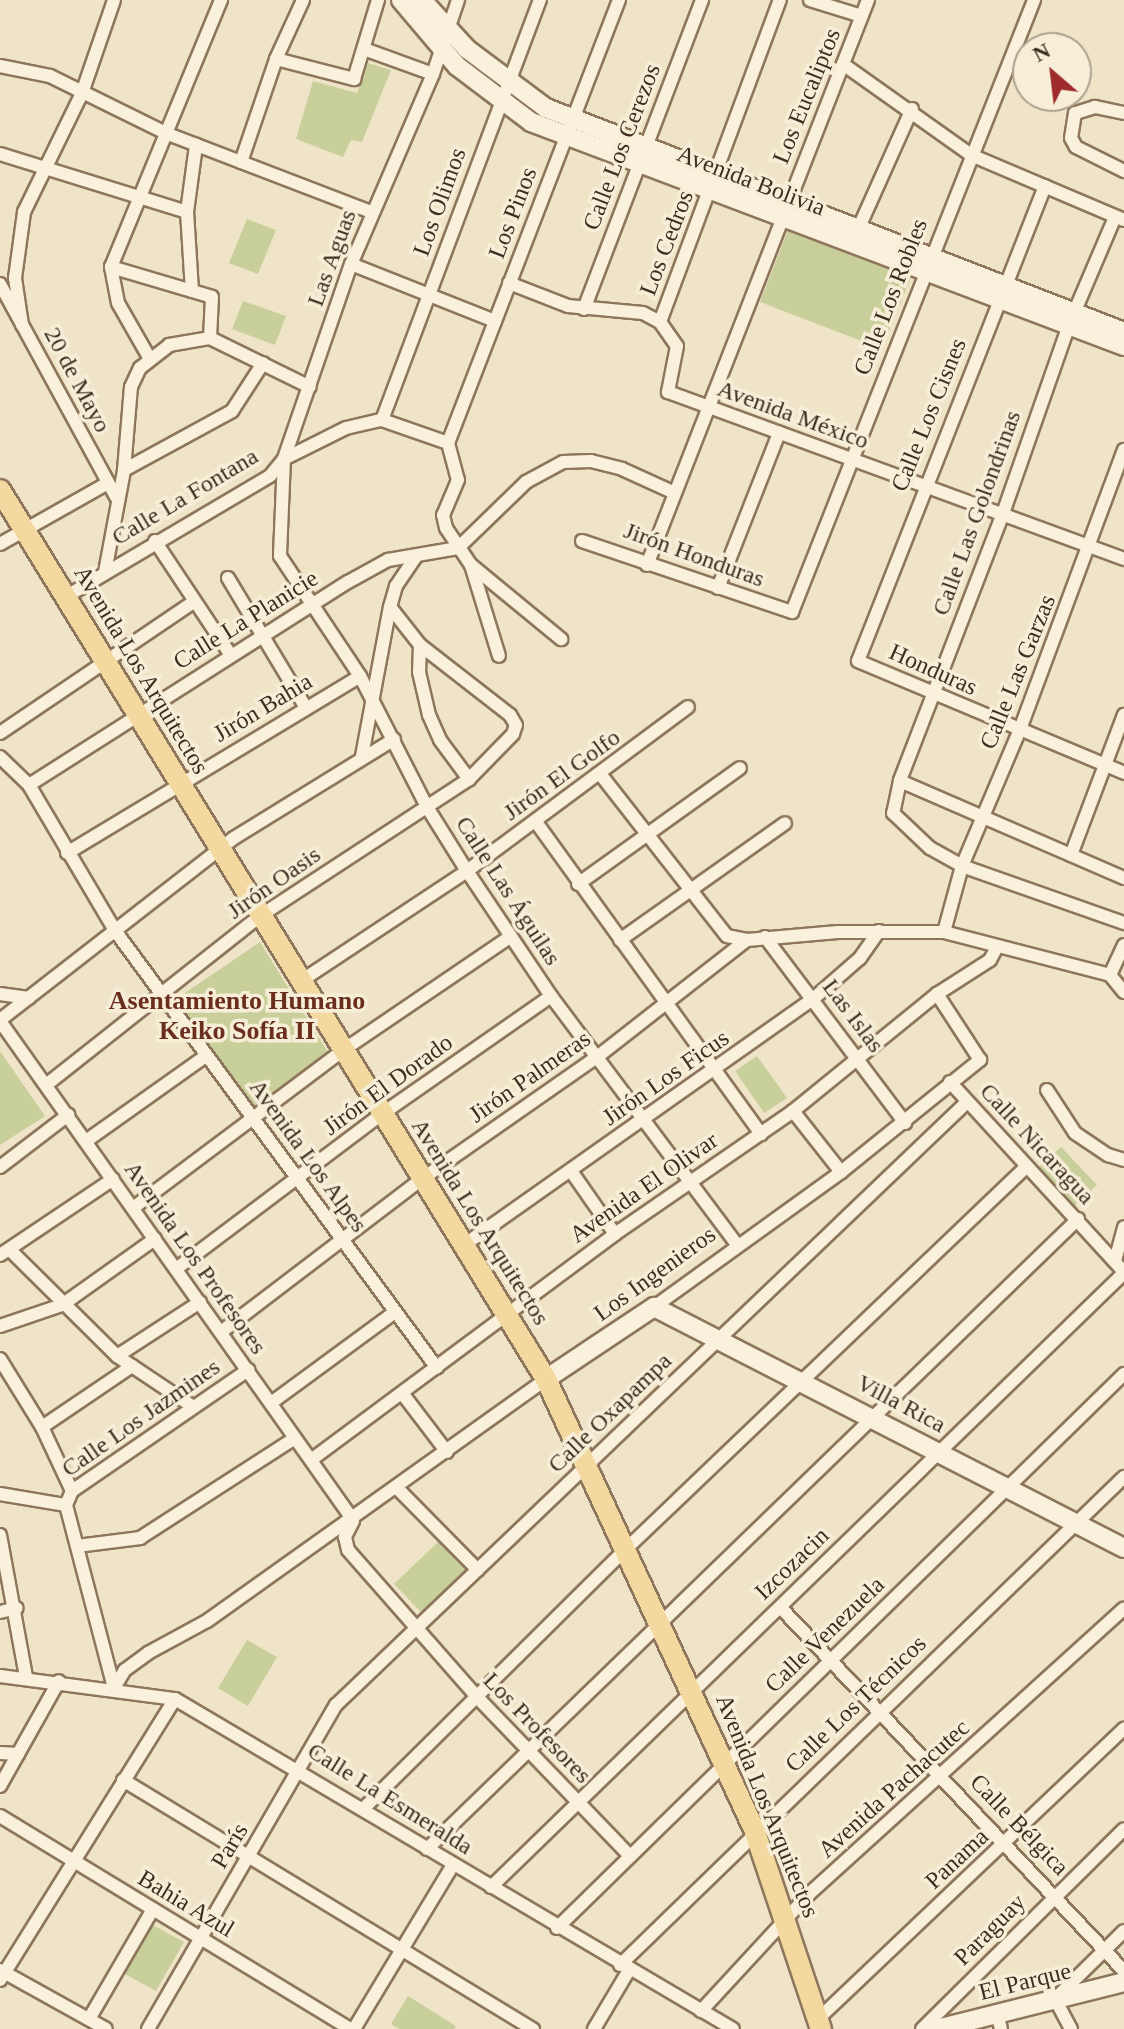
<!DOCTYPE html>
<meta charset="utf-8">
<style>
body{margin:0}
#map{position:relative;width:1124px;height:2029px;overflow:hidden;background:#f0e4c8;font-family:Georgia,serif}
div>[style]{position:absolute}
[style*='--x']{left:calc(var(--x)*1px);top:calc(var(--y)*1px);width:calc(var(--w)*1px);rotate:calc(var(--a)*1deg)}
.green>*{inset:0;background:#c9cf9b}
.roads{filter:drop-shadow(2px 0 #8d765c) drop-shadow(-2px 0 #8d765c) drop-shadow(0 2px #8d765c) drop-shadow(0 -2px #8d765c)}
.street>*{height:12px;margin:-6px;padding:0 6px;transform-origin:6px;border-radius:6px;background:#faf1dc}
.secondary>*{height:18px;margin:-9px;padding:0 9px;transform-origin:9px;border-radius:9px;background:#faf1dc}
.primary>*{height:20px;margin:-10px;padding:0 10px;transform-origin:10px;border-radius:10px;background:#f3d9a0}
span{translate:-50% -50%;white-space:nowrap;text-align:center;line-height:1.15;-webkit-text-stroke:7px #f7eed8;paint-order:stroke}
.street-label{font-size:24px;color:#3d2e20}
.neighbourhood-label{font-size:26px;color:#6b2e1e;font-weight:700}
.north{position:absolute;left:1012px;top:32px;width:80px;height:80px;box-sizing:border-box;background:#f7eed8;border:2px solid #ada18e;border-radius:50%;rotate:332deg;font-size:22px;font-weight:700;line-height:32px;text-align:center;color:#3d2e20}
.north::after{content:'';display:block;margin:auto;width:28px;height:36px;background:#9e2a2b;clip-path:polygon(50% 0,100% 100%,50% 72%,0 100%)}
</style>
<div id="map">
<div class="green">
<i style="clip-path:polygon(368px 63px,391px 70px,362px 142px,351px 140px,343px 157px,296px 139px,313px 81px,357px 93px)"></i>
<i style="clip-path:polygon(247px 219px,276px 230px,258px 274px,229px 263px)"></i>
<i style="clip-path:polygon(788px 230px,912px 275px,882px 349px,760px 302px)"></i>
<i style="clip-path:polygon(243px 301px,286px 316px,275px 345px,232px 329px)"></i>
<i style="clip-path:polygon(260px 942px,329px 1054px,253px 1110px,176px 999px)"></i>
<i style="clip-path:polygon(0 1051px,45px 1116px,0 1145px)"></i>
<i style="clip-path:polygon(757px 1056px,787px 1098px,764px 1113px,735px 1071px)"></i>
<i style="clip-path:polygon(1061px 1147px,1097px 1185px,1073px 1207px,1037px 1168px)"></i>
<i style="clip-path:polygon(438px 1542px,465px 1570px,421px 1612px,394px 1584px)"></i>
<i style="clip-path:polygon(247px 1640px,277px 1657px,248px 1706px,218px 1688px)"></i>
<i style="clip-path:polygon(151px 1924px,184px 1942px,156px 1991px,123px 1973px)"></i>
<i style="clip-path:polygon(408px 1996px,456px 2026px,454px 2029px,399px 2029px,391px 2024px)"></i>
</div>
<div class="roads">
<div class="street">
<i style="--x:458;--y:0;--w:78;--a:108.7"></i>
<i style="--x:433;--y:74;--w:207;--a:113.3"></i>
<i style="--x:351;--y:264;--w:206;--a:109"></i>
<i style="--x:284;--y:459;--w:97;--a:92.4"></i>
<i style="--x:280;--y:556;--w:144;--a:56.3"></i>
<i style="--x:360;--y:676;--w:147;--a:62.9"></i>
<i style="--x:427;--y:807;--w:75;--a:58"></i>
<i style="--x:467;--y:871;--w:151;--a:56.1"></i>
<i style="--x:551;--y:996;--w:311;--a:53.2"></i>
<i style="--x:810;--y:0;--w:54;--a:17.1"></i>
<i style="--x:364;--y:49;--w:73;--a:19.9"></i>
<i style="--x:276;--y:59;--w:81;--a:14.4"></i>
<i style="--x:354;--y:79;--w:83;--a:-73.1"></i>
<i style="--x:843;--y:64;--w:157;--a:35.4"></i>
<i style="--x:971;--y:155;--w:166;--a:23"></i>
<i style="--x:0;--y:66;--w:51;--a:11.3"></i>
<i style="--x:50;--y:76;--w:131;--a:26.2"></i>
<i style="--x:168;--y:134;--w:217;--a:21"></i>
<i style="--x:1124;--y:113;--w:30;--a:-168"></i>
<i style="--x:1095;--y:107;--w:21;--a:163"></i>
<i style="--x:1075;--y:113;--w:25;--a:99"></i>
<i style="--x:1071;--y:138;--w:10;--a:61"></i>
<i style="--x:1076;--y:147;--w:54;--a:26.6"></i>
<i style="--x:0;--y:154;--w:196;--a:17.2"></i>
<i style="--x:241;--y:162;--w:109;--a:-71.2"></i>
<i style="--x:276;--y:59;--w:65;--a:-65.4"></i>
<i style="--x:1045;--y:186;--w:510;--a:111.49"></i>
<i style="--x:858;--y:661;--w:289;--a:22.8"></i>
<i style="--x:1115;--y:217;--w:117;--a:113.1"></i>
<i style="--x:1069;--y:325;--w:202;--a:109.3"></i>
<i style="--x:1002;--y:516;--w:284;--a:111.1"></i>
<i style="--x:900;--y:781;--w:33;--a:102"></i>
<i style="--x:893;--y:813;--w:51;--a:43.4"></i>
<i style="--x:930;--y:848;--w:37;--a:29"></i>
<i style="--x:962;--y:866;--w:172;--a:19.4"></i>
<i style="--x:856;--y:234;--w:137;--a:-65.9"></i>
<i style="--x:351;--y:264;--w:155;--a:21.6"></i>
<i style="--x:111;--y:267;--w:105;--a:16.5"></i>
<i style="--x:212;--y:297;--w:41;--a:92.8"></i>
<i style="--x:509;--y:283;--w:63;--a:21.3"></i>
<i style="--x:568;--y:306;--w:75;--a:5.3"></i>
<i style="--x:643;--y:313;--w:19;--a:28"></i>
<i style="--x:660;--y:322;--w:29;--a:55"></i>
<i style="--x:677;--y:346;--w:47;--a:101.1"></i>
<i style="--x:668;--y:392;--w:486;--a:20.1"></i>
<i style="--x:0;--y:284;--w:243;--a:61.4"></i>
<i style="--x:192;--y:291;--w:79;--a:-93.6"></i>
<i style="--x:187;--y:212;--w:68;--a:-82.3"></i>
<i style="--x:584;--y:309;--w:331;--a:-69.1"></i>
<i style="--x:660;--y:322;--w:344;--a:-69.6"></i>
<i style="--x:22;--y:325;--w:48;--a:-98.5"></i>
<i style="--x:15;--y:278;--w:67;--a:-82.2"></i>
<i style="--x:24;--y:212;--w:132;--a:-64"></i>
<i style="--x:82;--y:93;--w:98;--a:-71"></i>
<i style="--x:150;--y:359;--w:64;--a:-119.7"></i>
<i style="--x:118;--y:303;--w:37;--a:-101"></i>
<i style="--x:111;--y:267;--w:289;--a:-67.6"></i>
<i style="--x:382;--y:420;--w:449;--a:-69.4"></i>
<i style="--x:448;--y:443;--w:475;--a:-68.9"></i>
<i style="--x:124;--y:470;--w:123;--a:-28.6"></i>
<i style="--x:232;--y:411;--w:57;--a:-57.1"></i>
<i style="--x:155;--y:541;--w:136;--a:56.4"></i>
<i style="--x:582;--y:541;--w:222;--a:18.7"></i>
<i style="--x:792;--y:612;--w:658;--a:-68.42"></i>
<i style="--x:0;--y:544;--w:124;--a:-29.5"></i>
<i style="--x:471;--y:565;--w:117;--a:39.4"></i>
<i style="--x:647;--y:565;--w:607;--a:-68.64"></i>
<i style="--x:105;--y:572;--w:104;--a:-79.4"></i>
<i style="--x:124;--y:470;--w:83;--a:-85.2"></i>
<i style="--x:131;--y:387;--w:21;--a:-65"></i>
<i style="--x:140;--y:368;--w:37;--a:-38"></i>
<i style="--x:169;--y:345;--w:42;--a:-9.7"></i>
<i style="--x:210;--y:338;--w:111;--a:26.1"></i>
<i style="--x:228;--y:578;--w:152;--a:59"></i>
<i style="--x:718;--y:588;--w:167;--a:-68.5"></i>
<i style="--x:67;--y:596;--w:236;--a:-30.6"></i>
<i style="--x:270;--y:476;--w:22;--a:-51"></i>
<i style="--x:284;--y:459;--w:69;--a:-26.6"></i>
<i style="--x:346;--y:428;--w:37;--a:-13"></i>
<i style="--x:382;--y:420;--w:70;--a:19.2"></i>
<i style="--x:448;--y:443;--w:38;--a:75"></i>
<i style="--x:458;--y:480;--w:38;--a:113"></i>
<i style="--x:443;--y:515;--w:13;--a:77"></i>
<i style="--x:446;--y:528;--w:45;--a:56"></i>
<i style="--x:471;--y:565;--w:95;--a:72.9"></i>
<i style="--x:420;--y:645;--w:27;--a:92"></i>
<i style="--x:419;--y:672;--w:44;--a:76.9"></i>
<i style="--x:429;--y:715;--w:27;--a:66"></i>
<i style="--x:440;--y:740;--w:49;--a:53.4"></i>
<i style="--x:0;--y:733;--w:235;--a:-34.1"></i>
<i style="--x:362;--y:756;--w:152;--a:-79.4"></i>
<i style="--x:390;--y:607;--w:22;--a:-74"></i>
<i style="--x:396;--y:586;--w:37;--a:-56"></i>
<i style="--x:0;--y:757;--w:40;--a:44"></i>
<i style="--x:29;--y:785;--w:171;--a:59.4"></i>
<i style="--x:116;--y:932;--w:541;--a:53.64"></i>
<i style="--x:601;--y:775;--w:204;--a:52"></i>
<i style="--x:727;--y:936;--w:20;--a:11"></i>
<i style="--x:747;--y:940;--w:91;--a:-5"></i>
<i style="--x:838;--y:932;--w:106;--a:0"></i>
<i style="--x:944;--y:932;--w:68;--a:-74.7"></i>
<i style="--x:962;--y:866;--w:146;--a:-67"></i>
<i style="--x:1019;--y:732;--w:301;--a:-69.6"></i>
<i style="--x:900;--y:781;--w:244;--a:23.4"></i>
<i style="--x:29;--y:785;--w:378;--a:-32.5"></i>
<i style="--x:348;--y:582;--w:46;--a:-28.8"></i>
<i style="--x:388;--y:560;--w:71;--a:-9.7"></i>
<i style="--x:458;--y:548;--w:95;--a:-44.1"></i>
<i style="--x:526;--y:482;--w:42;--a:-28.4"></i>
<i style="--x:563;--y:462;--w:28;--a:-2"></i>
<i style="--x:591;--y:461;--w:32;--a:14"></i>
<i style="--x:622;--y:469;--w:58;--a:24.4"></i>
<i style="--x:536;--y:822;--w:385;--a:54.2"></i>
<i style="--x:67;--y:853;--w:342;--a:-31.1"></i>
<i style="--x:1071;--y:855;--w:150;--a:-69.3"></i>
<i style="--x:578;--y:884;--w:199;--a:-35.6"></i>
<i style="--x:944;--y:932;--w:171;--a:14.5"></i>
<i style="--x:1110;--y:975;--w:22;--a:51"></i>
<i style="--x:765;--y:937;--w:233;--a:53"></i>
<i style="--x:620;--y:940;--w:202;--a:-35.3"></i>
<i style="--x:1110;--y:975;--w:33;--a:-65"></i>
<i style="--x:301;--y:981;--w:199;--a:-33.5"></i>
<i style="--x:467;--y:871;--w:275;--a:-36.6"></i>
<i style="--x:0;--y:994;--w:29;--a:8"></i>
<i style="--x:0;--y:1020;--w:296;--a:-37.9"></i>
<i style="--x:234;--y:838;--w:188;--a:-31.7"></i>
<i style="--x:0;--y:1021;--w:611;--a:54.72"></i>
<i style="--x:950;--y:1082;--w:258;--a:47.5"></i>
<i style="--x:46;--y:1085;--w:273;--a:-38.3"></i>
<i style="--x:260;--y:916;--w:250;--a:-33.2"></i>
<i style="--x:469;--y:779;--w:63;--a:-45.6"></i>
<i style="--x:513;--y:734;--w:9;--a:-72"></i>
<i style="--x:516;--y:725;--w:12;--a:-121"></i>
<i style="--x:510;--y:715;--w:114;--a:-142.1"></i>
<i style="--x:420;--y:645;--w:48;--a:-128.3"></i>
<i style="--x:1047;--y:1090;--w:51;--a:56.9"></i>
<i style="--x:1075;--y:1133;--w:40;--a:34"></i>
<i style="--x:1108;--y:1155;--w:17;--a:17"></i>
<i style="--x:793;--y:1111;--w:78;--a:51.8"></i>
<i style="--x:86;--y:1141;--w:148;--a:-35.4"></i>
<i style="--x:0;--y:1167;--w:86;--a:-37.4"></i>
<i style="--x:571;--y:1171;--w:77;--a:55.1"></i>
<i style="--x:133;--y:1208;--w:261;--a:-36.9"></i>
<i style="--x:342;--y:1051;--w:204;--a:-34.2"></i>
<i style="--x:464;--y:1245;--w:427;--a:-35.2"></i>
<i style="--x:813;--y:999;--w:62;--a:-41.1"></i>
<i style="--x:860;--y:958;--w:33;--a:-55"></i>
<i style="--x:10;--y:1250;--w:151;--a:44.7"></i>
<i style="--x:117;--y:1356;--w:90;--a:33.7"></i>
<i style="--x:0;--y:1255;--w:136;--a:-33.9"></i>
<i style="--x:1115;--y:1261;--w:35;--a:-75"></i>
<i style="--x:176;--y:1269;--w:258;--a:-37"></i>
<i style="--x:382;--y:1114;--w:206;--a:-34.9"></i>
<i style="--x:654;--y:1307;--w:231;--a:-35.8"></i>
<i style="--x:841;--y:1172;--w:179;--a:-38.9"></i>
<i style="--x:980;--y:1060;--w:79;--a:-123.1"></i>
<i style="--x:0;--y:1326;--w:65;--a:-18.7"></i>
<i style="--x:62;--y:1305;--w:114;--a:-35.4"></i>
<i style="--x:221;--y:1332;--w:253;--a:-37.3"></i>
<i style="--x:422;--y:1179;--w:213;--a:-34.9"></i>
<i style="--x:597;--y:1057;--w:190;--a:-38"></i>
<i style="--x:117;--y:1356;--w:99;--a:-33"></i>
<i style="--x:0;--y:1359;--w:80;--a:58.3"></i>
<i style="--x:42;--y:1427;--w:71;--a:64.9"></i>
<i style="--x:402;--y:1393;--w:74;--a:52.7"></i>
<i style="--x:271;--y:1403;--w:154;--a:-36.3"></i>
<i style="--x:42;--y:1427;--w:109;--a:-34.1"></i>
<i style="--x:311;--y:1460;--w:379;--a:-36.6"></i>
<i style="--x:615;--y:1234;--w:216;--a:-34.6"></i>
<i style="--x:793;--y:1111;--w:186;--a:-39.1"></i>
<i style="--x:937;--y:994;--w:63;--a:-32.7"></i>
<i style="--x:990;--y:960;--w:15;--a:-62"></i>
<i style="--x:397;--y:1488;--w:115;--a:45.4"></i>
<i style="--x:0;--y:1494;--w:67;--a:9.5"></i>
<i style="--x:66;--y:1505;--w:15;--a:-67"></i>
<i style="--x:72;--y:1491;--w:214;--a:-34.5"></i>
<i style="--x:66;--y:1505;--w:189;--a:75.3"></i>
<i style="--x:353;--y:1521;--w:18;--a:117"></i>
<i style="--x:345;--y:1537;--w:13;--a:77"></i>
<i style="--x:348;--y:1550;--w:196;--a:48.7"></i>
<i style="--x:477;--y:1697;--w:218;--a:46.1"></i>
<i style="--x:0;--y:1535;--w:144;--a:79.6"></i>
<i style="--x:77;--y:1546;--w:64;--a:-7.2"></i>
<i style="--x:140;--y:1538;--w:184;--a:-32.8"></i>
<i style="--x:780;--y:1607;--w:501;--a:46.62"></i>
<i style="--x:0;--y:1612;--w:17;--a:-13"></i>
<i style="--x:0;--y:1676;--w:177;--a:7.5"></i>
<i style="--x:175;--y:1699;--w:648;--a:30.6"></i>
<i style="--x:114;--y:1688;--w:21;--a:-59"></i>
<i style="--x:125;--y:1670;--w:29;--a:-36"></i>
<i style="--x:148;--y:1653;--w:67;--a:-28.5"></i>
<i style="--x:207;--y:1621;--w:417;--a:-35.5"></i>
<i style="--x:0;--y:1753;--w:18;--a:3"></i>
<i style="--x:123;--y:1780;--w:480;--a:31.3"></i>
<i style="--x:0;--y:1786;--w:120;--a:-60.7"></i>
<i style="--x:363;--y:1809;--w:368;--a:-44.7"></i>
<i style="--x:625;--y:1550;--w:555;--a:-43.68"></i>
<i style="--x:0;--y:1816;--w:410;--a:31.3"></i>
<i style="--x:427;--y:1849;--w:906;--a:-44.06"></i>
<i style="--x:491;--y:1887;--w:882;--a:-44.13"></i>
<i style="--x:557;--y:1928;--w:793;--a:-44.34"></i>
<i style="--x:620;--y:1965;--w:702;--a:-44.08"></i>
<i style="--x:0;--y:1970;--w:121;--a:29.1"></i>
<i style="--x:0;--y:1980;--w:331;--a:-58.1"></i>
<i style="--x:701;--y:2011;--w:159;--a:-47.3"></i>
<i style="--x:809;--y:1894;--w:425;--a:-42.2"></i>
<i style="--x:997;--y:2013;--w:16;--a:76"></i>
<i style="--x:89;--y:2019;--w:127;--a:-59.8"></i>
<i style="--x:818;--y:2019;--w:422;--a:-43.5"></i>
<i style="--x:148;--y:2029;--w:375;--a:-59.9"></i>
<i style="--x:336;--y:1705;--w:873;--a:-43.7"></i>
<i style="--x:354;--y:2029;--w:192;--a:-58.9"></i>
<i style="--x:594;--y:2029;--w:69;--a:-59.3"></i>
<i style="--x:922;--y:2029;--w:284;--a:-44.7"></i>
<i style="--x:1071;--y:2029;--w:34;--a:-118"></i>
<i style="--x:1055;--y:1999;--w:97;--a:-44.6"></i>
</div>
<div class="secondary">
<i style="--x:401;--y:0;--w:87;--a:49.7"></i>
<i style="--x:457;--y:66;--w:93;--a:37.1"></i>
<i style="--x:531;--y:122;--w:634;--a:20.69"></i>
<i style="--x:422;--y:0;--w:67;--a:47.4"></i>
<i style="--x:467;--y:49;--w:99;--a:36.8"></i>
<i style="--x:546;--y:108;--w:620;--a:21.18"></i>
<i style="--x:546;--y:1379;--w:130;--a:-33.7"></i>
<i style="--x:654;--y:1307;--w:528;--a:27.15"></i>
<i style="--x:937;--y:2029;--w:193;--a:-14.1"></i>
</div>
<div class="primary">
<i style="--x:0;--y:490;--w:1043;--a:58.44"></i>
<i style="--x:546;--y:1379;--w:499;--a:65.2"></i>
<i style="--x:755;--y:1832;--w:208;--a:71.5"></i>
</div>
</div>
<div class="street-label">
<span style="left:807px;top:96px;rotate:-68deg">Los Eucaliptos</span>
<span style="left:622px;top:147px;rotate:-69deg">Calle Los Cerezos</span>
<span style="left:751px;top:181px;rotate:21deg">Avenida Bolivia</span>
<span style="left:440px;top:202px;rotate:-70deg">Los Olimos</span>
<span style="left:513px;top:213px;rotate:-69deg">Los Pinos</span>
<span style="left:667px;top:243px;rotate:-69deg">Los Cedros</span>
<span style="left:332px;top:258px;rotate:-70deg">Las Aguas</span>
<span style="left:891px;top:297px;rotate:-69deg">Calle Los Robles</span>
<span style="left:77px;top:380px;rotate:62deg">20 de Mayo</span>
<span style="left:793px;top:415px;rotate:20deg">Avenida México</span>
<span style="left:929px;top:415px;rotate:-68deg">Calle Los Cisnes</span>
<span style="left:185px;top:497px;rotate:-31deg">Calle La Fontana</span>
<span style="left:977px;top:513px;rotate:-70deg">Calle Las Golondrinas</span>
<span style="left:694px;top:555px;rotate:20deg">Jirón Honduras</span>
<span style="left:246px;top:620px;rotate:-32deg">Calle La Planicie</span>
<span style="left:141px;top:670px;rotate:59deg">Avenida Los Arquitectos</span>
<span style="left:933px;top:670px;rotate:24deg">Honduras</span>
<span style="left:1018px;top:672px;rotate:-68deg">Calle Las Garzas</span>
<span style="left:263px;top:708px;rotate:-31deg">Jirón Bahia</span>
<span style="left:562px;top:775px;rotate:-36deg">Jirón El Golfo</span>
<span style="left:274px;top:883px;rotate:-35deg">Jirón Oasis</span>
<span style="left:508px;top:891px;rotate:57deg">Calle Las Águilas</span>
<span style="left:853px;top:1016px;rotate:53deg">Las Islas</span>
<span style="left:530px;top:1077px;rotate:-35deg">Jirón Palmeras</span>
<span style="left:666px;top:1078px;rotate:-35deg">Jirón Los Ficus</span>
<span style="left:388px;top:1085px;rotate:-36deg">Jirón El Dorado</span>
<span style="left:1037px;top:1144px;rotate:47deg">Calle Nicaragua</span>
<span style="left:308px;top:1156px;rotate:54deg">Avenida Los Alpes</span>
<span style="left:644px;top:1188px;rotate:-35deg">Avenida El Olivar</span>
<span style="left:480px;top:1222px;rotate:58deg">Avenida Los Arquitectos</span>
<span style="left:195px;top:1258px;rotate:55deg">Avenida Los Profesores</span>
<span style="left:655px;top:1274px;rotate:-36deg">Los Ingenieros</span>
<span style="left:901px;top:1404px;rotate:28deg">Villa Rica</span>
<span style="left:610px;top:1413px;rotate:-44deg">Calle Oxapampa</span>
<span style="left:141px;top:1418px;rotate:-35deg">Calle Los Jazmines</span>
<span style="left:792px;top:1564px;rotate:-44deg">Izcozacin</span>
<span style="left:825px;top:1635px;rotate:-44deg">Calle Venezuela</span>
<span style="left:856px;top:1704px;rotate:-44deg">Calle Los Técnicos</span>
<span style="left:537px;top:1728px;rotate:46deg">Los Profesores</span>
<span style="left:894px;top:1789px;rotate:-42deg">Avenida Pachacutec</span>
<span style="left:390px;top:1799px;rotate:32deg">Calle La Esmeralda</span>
<span style="left:767px;top:1806px;rotate:68deg">Avenida Los Arquitectos</span>
<span style="left:1019px;top:1825px;rotate:46deg">Calle Bélgica</span>
<span style="left:230px;top:1846px;rotate:-59deg">París</span>
<span style="left:957px;top:1859px;rotate:-43deg">Panama</span>
<span style="left:186px;top:1904px;rotate:31deg">Bahia Azul</span>
<span style="left:990px;top:1930px;rotate:-45deg">Paraguay</span>
<span style="left:1025px;top:1982px;rotate:-14deg">El Parque</span>
</div>
<div class="neighbourhood-label">
<span style="left:237px;top:1016px">Asentamiento Humano<br>Keiko Sofía II</span>
</div>
<div class="north">N</div>
</div>
